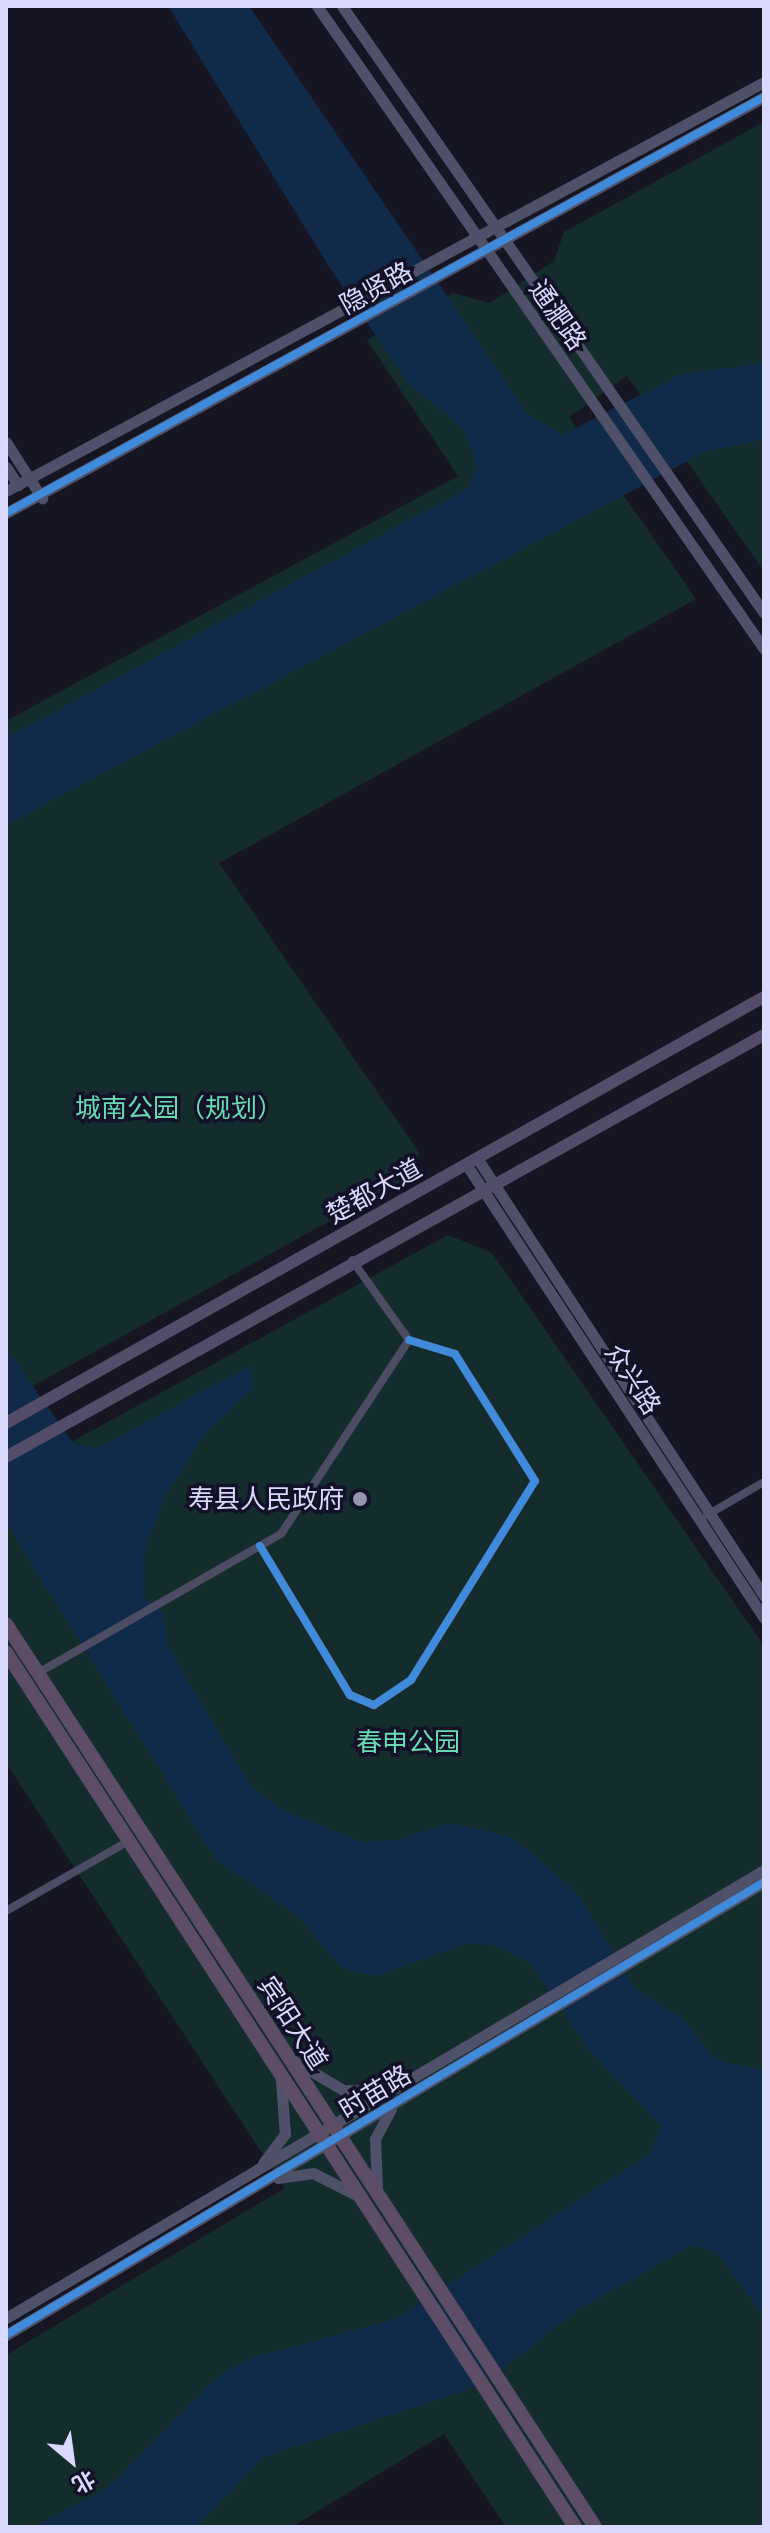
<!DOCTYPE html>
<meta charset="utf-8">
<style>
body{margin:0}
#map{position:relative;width:770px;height:2533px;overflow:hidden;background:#161622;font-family:"IBM Plex Sans","Noto Sans SC",sans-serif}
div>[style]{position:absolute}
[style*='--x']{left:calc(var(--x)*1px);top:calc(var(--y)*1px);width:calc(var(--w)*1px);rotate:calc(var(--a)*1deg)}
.green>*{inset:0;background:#142d2c}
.water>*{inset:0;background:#112a47}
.street>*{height:8px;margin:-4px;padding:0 4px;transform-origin:4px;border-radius:4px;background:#4c4c62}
.secondary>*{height:11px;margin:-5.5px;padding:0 5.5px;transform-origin:5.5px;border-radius:5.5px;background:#4f5168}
.primary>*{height:12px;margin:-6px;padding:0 6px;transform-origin:6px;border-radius:6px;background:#534d67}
.highway>*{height:14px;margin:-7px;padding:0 7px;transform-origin:7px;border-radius:7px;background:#5d4e65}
.cycleway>*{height:8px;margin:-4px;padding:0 4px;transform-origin:4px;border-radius:4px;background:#408adc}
.dots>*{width:22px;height:22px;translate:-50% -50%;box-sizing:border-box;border:4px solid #121127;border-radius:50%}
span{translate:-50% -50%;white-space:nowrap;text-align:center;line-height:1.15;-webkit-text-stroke:7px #121127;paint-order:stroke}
.street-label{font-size:26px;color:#d9d8fd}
.park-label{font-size:26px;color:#67dbb2}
.poi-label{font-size:26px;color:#d9d8fd}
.right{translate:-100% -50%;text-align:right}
.frame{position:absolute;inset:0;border:8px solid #d9d8fd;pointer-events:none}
.north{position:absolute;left:32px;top:2421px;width:80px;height:80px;-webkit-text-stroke:6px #121127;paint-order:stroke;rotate:151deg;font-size:22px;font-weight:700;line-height:32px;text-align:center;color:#d9d8fd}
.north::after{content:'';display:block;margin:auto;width:28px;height:36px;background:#d9d8fd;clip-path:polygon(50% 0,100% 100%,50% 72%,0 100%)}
</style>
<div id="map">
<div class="green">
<i style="clip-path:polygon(764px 122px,764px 571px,627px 376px,569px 417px,696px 599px,219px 863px,420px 1154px,405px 1179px,6px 1401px,6px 721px,458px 476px,367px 340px,453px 293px,490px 303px,554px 261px,564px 232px)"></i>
<i style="clip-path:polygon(448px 1235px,492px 1253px,764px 1646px,764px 2527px,506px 2527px,444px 2434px,292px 2527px,6px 2527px,6px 2355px,285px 2188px,6px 1763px,6px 1478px)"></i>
</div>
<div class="water">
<i style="clip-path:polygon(168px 6px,249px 6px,527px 413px,562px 435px,679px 375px,764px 363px,764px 439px,705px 452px,6px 825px,6px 738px,470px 487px,476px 464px,465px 431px,408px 383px,330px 268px)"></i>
<i style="clip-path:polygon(6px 1348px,74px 1444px,98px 1448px,251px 1365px,252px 1390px,204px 1434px,165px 1497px,145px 1549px,143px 1597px,164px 1614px,168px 1647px,248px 1782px,278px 1808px,362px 1842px,397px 1840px,451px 1823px,512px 1837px,578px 1894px,634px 1987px,684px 2020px,716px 2060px,764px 2071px,764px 2316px,715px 2251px,691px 2246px,578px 2310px,482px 2385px,264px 2457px,197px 2527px,33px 2527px,109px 2487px,217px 2377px,251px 2358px,395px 2319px,651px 2153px,661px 2126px,590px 2051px,530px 1963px,495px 1945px,465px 1944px,378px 1976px,358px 1973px,340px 1966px,297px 1915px,217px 1861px,8px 1526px)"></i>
</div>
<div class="street">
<i style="--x:707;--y:1515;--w:66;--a:-30.1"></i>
<i style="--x:260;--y:1546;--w:174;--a:58.9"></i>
<i style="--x:350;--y:1695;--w:26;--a:23"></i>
<i style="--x:374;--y:1705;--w:45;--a:-34"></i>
<i style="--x:411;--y:1680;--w:234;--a:-58.1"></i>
<i style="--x:535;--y:1481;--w:150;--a:-122.2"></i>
<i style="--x:455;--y:1354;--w:48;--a:-163.1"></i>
<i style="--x:38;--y:1673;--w:280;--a:-29.8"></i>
<i style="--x:281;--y:1534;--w:232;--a:-56.6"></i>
<i style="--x:409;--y:1340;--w:98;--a:-125.5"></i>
<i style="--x:6;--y:1911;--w:139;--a:-29.7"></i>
</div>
<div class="secondary">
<i style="--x:317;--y:6;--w:783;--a:55.19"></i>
<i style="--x:342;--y:6;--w:739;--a:55.19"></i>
<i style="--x:6;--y:442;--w:67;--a:57.3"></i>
<i style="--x:6;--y:467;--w:22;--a:56"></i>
<i style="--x:6;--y:491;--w:861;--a:-28.35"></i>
<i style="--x:6;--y:513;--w:865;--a:-28.76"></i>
<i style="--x:477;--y:1158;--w:524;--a:56.77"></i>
<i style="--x:466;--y:1164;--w:543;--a:56.72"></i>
<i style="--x:294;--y:2061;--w:57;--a:30.6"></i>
<i style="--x:343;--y:2090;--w:45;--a:1.3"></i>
<i style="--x:263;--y:2163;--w:36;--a:-53"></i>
<i style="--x:285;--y:2134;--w:53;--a:-94.3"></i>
<i style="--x:278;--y:2178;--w:35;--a:-8"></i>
<i style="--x:313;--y:2173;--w:46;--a:27.1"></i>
<i style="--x:377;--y:2186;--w:47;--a:-92.4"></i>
<i style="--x:375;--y:2139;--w:34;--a:-62"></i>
<i style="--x:6;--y:2318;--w:880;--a:-30.58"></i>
<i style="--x:6;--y:2335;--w:883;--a:-30.86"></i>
</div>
<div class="primary">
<i style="--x:6;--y:1423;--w:870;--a:-29.34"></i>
<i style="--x:6;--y:1457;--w:868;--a:-29.11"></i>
</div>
<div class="highway">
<i style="--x:6;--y:1624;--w:1078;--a:56.88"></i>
<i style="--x:6;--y:1652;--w:1044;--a:56.96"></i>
</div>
<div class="cycleway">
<i style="--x:6;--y:513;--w:865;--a:-28.76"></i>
<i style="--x:260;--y:1546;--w:174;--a:58.9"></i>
<i style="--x:350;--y:1695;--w:26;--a:23"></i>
<i style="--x:374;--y:1705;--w:45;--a:-34"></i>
<i style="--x:411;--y:1680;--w:234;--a:-58.1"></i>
<i style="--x:535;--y:1481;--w:150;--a:-122.2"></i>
<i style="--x:455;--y:1354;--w:48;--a:-163.1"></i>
<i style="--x:6;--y:2335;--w:883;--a:-30.86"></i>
</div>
<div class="dots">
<i style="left:360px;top:1499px;background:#9594b0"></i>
</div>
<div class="street-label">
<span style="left:376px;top:288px;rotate:-29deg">隐贤路</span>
<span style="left:558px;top:315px;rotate:55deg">通淝路</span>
<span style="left:374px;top:1191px;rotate:-29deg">楚都大道</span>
<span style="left:633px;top:1379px;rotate:57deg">众兴路</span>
<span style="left:293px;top:2023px;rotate:57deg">宾阳大道</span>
<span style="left:375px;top:2092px;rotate:-31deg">时苗路</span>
</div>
<div class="park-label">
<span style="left:179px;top:1108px">城南公园（规划）</span>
<span style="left:408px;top:1742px">春申公园</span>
</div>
<div class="poi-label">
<span class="right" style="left:344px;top:1499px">寿县人民政府</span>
</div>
<div class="frame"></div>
<div class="north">北</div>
</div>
